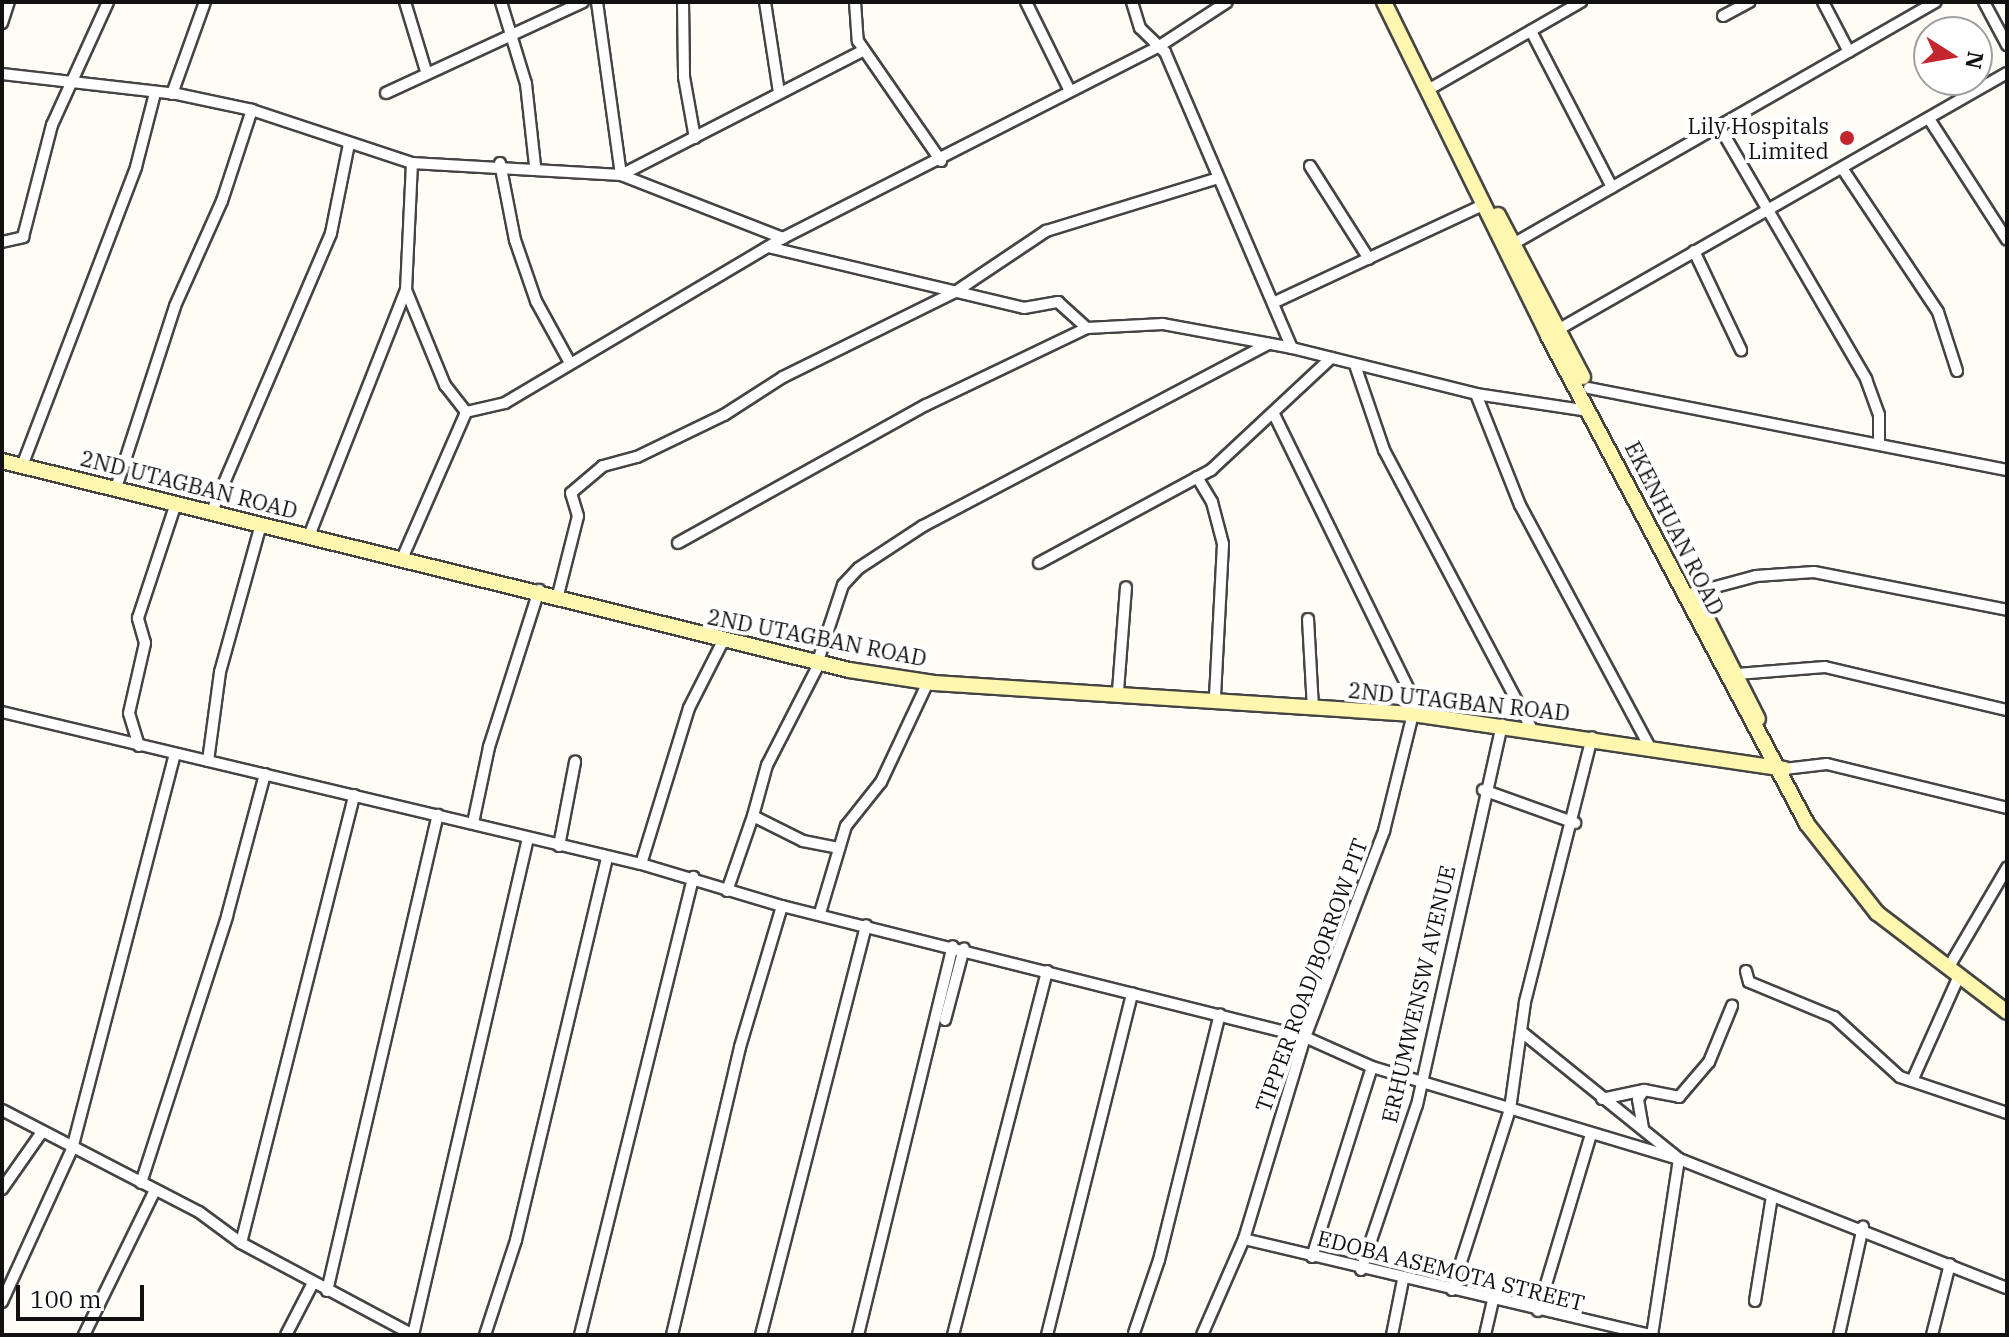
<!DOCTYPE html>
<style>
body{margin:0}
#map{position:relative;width:2009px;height:1337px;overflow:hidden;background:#fffdf5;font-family:"IBM Plex Serif",serif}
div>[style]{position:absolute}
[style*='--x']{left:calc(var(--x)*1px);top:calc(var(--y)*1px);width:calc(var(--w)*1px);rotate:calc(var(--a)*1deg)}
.roads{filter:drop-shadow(2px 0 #444) drop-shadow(-2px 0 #444) drop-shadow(0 2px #444) drop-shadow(0 -2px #444)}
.street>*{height:10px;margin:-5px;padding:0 5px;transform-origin:5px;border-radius:5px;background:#fff}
.secondary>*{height:14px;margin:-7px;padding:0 7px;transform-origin:7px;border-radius:7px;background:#fff6b0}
.dots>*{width:22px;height:22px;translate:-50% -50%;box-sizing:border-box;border:4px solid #fff;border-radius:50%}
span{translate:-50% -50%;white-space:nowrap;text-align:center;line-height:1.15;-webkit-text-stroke:8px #fff;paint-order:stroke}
.poi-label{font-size:22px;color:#111}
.right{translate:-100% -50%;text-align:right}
.street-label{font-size:22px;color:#111}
.frame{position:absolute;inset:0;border:4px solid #111;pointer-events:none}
.north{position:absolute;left:1913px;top:16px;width:80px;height:80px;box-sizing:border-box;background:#fff;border:2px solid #a0a0a0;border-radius:50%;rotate:101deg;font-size:22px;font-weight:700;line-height:32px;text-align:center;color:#111}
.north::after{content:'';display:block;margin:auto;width:28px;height:36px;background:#c4262e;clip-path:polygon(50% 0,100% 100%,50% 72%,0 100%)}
.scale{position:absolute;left:16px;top:1285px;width:128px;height:36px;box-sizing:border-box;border:4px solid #111;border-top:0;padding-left:10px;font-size:24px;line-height:28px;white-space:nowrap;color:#111;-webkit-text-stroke:6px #fff;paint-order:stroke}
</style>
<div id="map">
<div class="roads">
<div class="street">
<i style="--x:405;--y:2;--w:72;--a:73.1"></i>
<i style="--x:501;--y:2;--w:86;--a:73"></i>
<i style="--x:526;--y:84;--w:82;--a:83.7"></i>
<i style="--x:597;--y:2;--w:175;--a:82.1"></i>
<i style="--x:621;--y:175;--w:273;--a:-27.2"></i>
<i style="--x:683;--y:2;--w:75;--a:89.2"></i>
<i style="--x:684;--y:77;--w:62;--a:79.8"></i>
<i style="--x:765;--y:2;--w:91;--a:81.2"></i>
<i style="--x:855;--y:2;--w:39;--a:86"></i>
<i style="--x:858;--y:41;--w:146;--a:55.3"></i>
<i style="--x:1026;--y:2;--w:97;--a:63.7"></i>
<i style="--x:1132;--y:2;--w:27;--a:73"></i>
<i style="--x:1140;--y:28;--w:35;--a:44"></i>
<i style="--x:1165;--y:52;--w:322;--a:66.8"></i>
<i style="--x:1823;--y:2;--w:56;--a:62.5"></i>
<i style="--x:1984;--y:2;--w:49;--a:61.9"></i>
<i style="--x:1723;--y:16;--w:30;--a:-28"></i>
<i style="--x:2;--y:23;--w:22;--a:-72"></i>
<i style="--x:1531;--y:31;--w:176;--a:62.6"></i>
<i style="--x:2;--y:74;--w:176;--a:6.5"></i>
<i style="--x:177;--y:94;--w:77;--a:12"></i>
<i style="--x:252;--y:110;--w:169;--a:18.3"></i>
<i style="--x:412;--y:163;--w:209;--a:3.3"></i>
<i style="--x:621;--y:175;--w:174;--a:21.3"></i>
<i style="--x:1433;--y:87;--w:171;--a:-29.9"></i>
<i style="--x:386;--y:93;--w:217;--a:-24.8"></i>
<i style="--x:172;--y:94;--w:98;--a:-70.3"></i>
<i style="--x:1931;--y:122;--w:140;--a:57.2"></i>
<i style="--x:1719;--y:126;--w:293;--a:59.8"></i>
<i style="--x:1866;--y:379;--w:38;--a:70"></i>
<i style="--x:1879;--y:415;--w:29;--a:90"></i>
<i style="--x:412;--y:163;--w:127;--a:92.7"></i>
<i style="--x:406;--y:290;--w:103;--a:67.7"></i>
<i style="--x:445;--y:385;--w:34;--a:52"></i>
<i style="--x:500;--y:163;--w:78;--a:79"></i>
<i style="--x:515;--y:240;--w:65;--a:71"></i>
<i style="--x:536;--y:301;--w:68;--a:61.2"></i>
<i style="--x:1310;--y:166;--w:110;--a:57.6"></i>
<i style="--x:1844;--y:171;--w:169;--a:56.3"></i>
<i style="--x:1938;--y:312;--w:62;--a:72.1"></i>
<i style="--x:2;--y:242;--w:22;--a:-13"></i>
<i style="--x:23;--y:237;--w:116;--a:-75.5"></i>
<i style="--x:52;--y:125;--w:135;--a:-65.5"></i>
<i style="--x:1513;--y:244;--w:487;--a:-29.8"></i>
<i style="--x:768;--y:247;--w:263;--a:13.4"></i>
<i style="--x:1024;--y:308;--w:35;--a:-10"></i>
<i style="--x:1058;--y:302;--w:39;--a:42"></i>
<i style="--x:1087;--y:328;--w:76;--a:-3"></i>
<i style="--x:1163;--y:324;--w:131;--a:10.5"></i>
<i style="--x:1292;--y:348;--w:190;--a:14"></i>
<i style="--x:1476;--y:394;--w:114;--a:8.6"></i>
<i style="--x:1694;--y:251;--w:110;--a:64.6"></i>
<i style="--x:1275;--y:302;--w:230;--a:-25"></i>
<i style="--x:1554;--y:332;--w:522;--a:-29.76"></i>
<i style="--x:1356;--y:368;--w:87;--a:71.1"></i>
<i style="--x:1384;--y:450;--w:319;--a:62.1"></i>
<i style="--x:1589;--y:388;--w:426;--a:11.1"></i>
<i style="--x:1476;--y:394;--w:119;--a:68.4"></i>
<i style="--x:1520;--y:505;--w:273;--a:61.8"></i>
<i style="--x:22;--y:466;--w:320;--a:-69.1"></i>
<i style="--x:136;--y:167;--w:76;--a:-75.6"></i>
<i style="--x:1197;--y:477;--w:29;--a:59"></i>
<i style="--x:1212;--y:502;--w:43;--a:75.3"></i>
<i style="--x:1223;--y:544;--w:155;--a:93"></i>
<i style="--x:116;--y:488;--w:191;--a:-72"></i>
<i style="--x:175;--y:306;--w:115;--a:-65.9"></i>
<i style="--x:222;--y:201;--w:96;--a:-71.8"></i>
<i style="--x:212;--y:511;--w:302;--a:-66.8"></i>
<i style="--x:331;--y:233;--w:91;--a:-78.6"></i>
<i style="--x:309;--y:536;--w:264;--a:-68.5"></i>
<i style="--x:678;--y:543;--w:284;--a:-29.1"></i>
<i style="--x:926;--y:405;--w:178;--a:-25.6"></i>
<i style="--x:401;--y:561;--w:163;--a:-66.4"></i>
<i style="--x:466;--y:412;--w:40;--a:-13"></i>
<i style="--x:505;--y:403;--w:323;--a:-30.7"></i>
<i style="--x:783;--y:238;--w:421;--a:-27"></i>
<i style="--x:1158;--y:47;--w:82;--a:-33.1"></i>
<i style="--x:1039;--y:563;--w:196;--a:-28.4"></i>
<i style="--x:1211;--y:470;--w:164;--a:-43"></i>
<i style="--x:1693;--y:593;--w:65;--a:-15.1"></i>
<i style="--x:1756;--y:576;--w:58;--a:-3.9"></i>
<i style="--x:1814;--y:572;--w:197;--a:11.1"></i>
<i style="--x:558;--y:595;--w:81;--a:-75.8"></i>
<i style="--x:578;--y:516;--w:24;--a:-107"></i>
<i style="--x:571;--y:493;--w:42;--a:-40.2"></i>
<i style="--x:603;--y:466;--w:35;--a:-15"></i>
<i style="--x:637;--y:457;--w:97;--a:-25.8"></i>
<i style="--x:724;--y:415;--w:70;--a:-32.8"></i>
<i style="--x:783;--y:377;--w:192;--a:-26.3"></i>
<i style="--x:955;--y:292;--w:110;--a:-33.8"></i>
<i style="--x:1046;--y:231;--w:177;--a:-17.1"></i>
<i style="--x:1308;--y:619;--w:89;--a:86.8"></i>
<i style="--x:818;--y:661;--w:80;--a:-71.8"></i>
<i style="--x:843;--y:585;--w:23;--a:-47"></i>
<i style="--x:859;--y:568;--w:77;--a:-33.3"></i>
<i style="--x:923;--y:526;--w:390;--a:-27.8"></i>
<i style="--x:820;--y:662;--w:116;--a:117.2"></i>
<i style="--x:767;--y:765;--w:53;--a:105.4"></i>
<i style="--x:753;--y:816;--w:56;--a:26.6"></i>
<i style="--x:803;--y:841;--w:37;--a:11"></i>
<i style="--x:1737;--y:674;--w:88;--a:-4.5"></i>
<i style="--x:1825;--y:667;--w:187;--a:13.3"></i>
<i style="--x:1118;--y:691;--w:104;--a:-85.6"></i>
<i style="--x:2;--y:712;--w:657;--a:13.38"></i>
<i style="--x:641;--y:864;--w:147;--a:16.6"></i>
<i style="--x:782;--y:906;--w:539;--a:14.06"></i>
<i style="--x:1305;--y:1037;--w:73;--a:24.1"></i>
<i style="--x:1372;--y:1067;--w:320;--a:16.7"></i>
<i style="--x:1679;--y:1159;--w:352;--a:21.5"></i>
<i style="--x:139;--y:746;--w:34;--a:-107"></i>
<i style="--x:129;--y:713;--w:72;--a:-77.1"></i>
<i style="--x:145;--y:643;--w:26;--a:-106"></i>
<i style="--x:138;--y:618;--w:121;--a:-71.7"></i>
<i style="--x:208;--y:761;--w:90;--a:-82.3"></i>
<i style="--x:220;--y:672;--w:154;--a:-74.5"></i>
<i style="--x:1784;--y:769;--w:43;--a:-6.6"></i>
<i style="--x:1827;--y:764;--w:185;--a:13.7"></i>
<i style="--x:1483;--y:790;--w:98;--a:19.7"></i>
<i style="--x:473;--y:823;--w:78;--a:-78.1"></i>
<i style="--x:489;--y:747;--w:165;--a:-72.3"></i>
<i style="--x:559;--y:846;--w:86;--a:-79.2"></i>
<i style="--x:641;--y:864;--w:163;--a:-72.9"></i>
<i style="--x:689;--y:708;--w:73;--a:-63.1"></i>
<i style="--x:727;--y:891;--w:79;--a:-70.9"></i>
<i style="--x:820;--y:913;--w:91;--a:-73.4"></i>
<i style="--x:846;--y:826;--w:56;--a:-51.5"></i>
<i style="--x:881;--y:782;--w:110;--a:-64.8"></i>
<i style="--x:1950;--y:965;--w:113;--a:-59.6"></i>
<i style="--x:1746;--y:971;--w:11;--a:75"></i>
<i style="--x:1749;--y:982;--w:92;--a:22.4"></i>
<i style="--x:1834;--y:1017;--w:89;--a:42.3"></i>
<i style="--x:1900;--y:1077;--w:113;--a:18.6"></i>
<i style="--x:945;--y:1020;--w:74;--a:-75.2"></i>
<i style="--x:1523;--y:1033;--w:201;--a:38.9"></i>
<i style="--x:1679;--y:1159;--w:178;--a:98.7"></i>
<i style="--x:1912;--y:1081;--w:113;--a:-65.9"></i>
<i style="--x:1602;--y:1099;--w:43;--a:-12.1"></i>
<i style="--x:1644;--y:1090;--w:36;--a:11"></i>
<i style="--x:1679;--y:1097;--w:46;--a:-49.4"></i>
<i style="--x:1709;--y:1062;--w:61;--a:-67.7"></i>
<i style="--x:2;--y:1110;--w:222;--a:27.4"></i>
<i style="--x:199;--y:1212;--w:52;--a:36.4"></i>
<i style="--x:241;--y:1243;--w:195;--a:28.1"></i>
<i style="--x:1643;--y:1128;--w:29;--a:-100"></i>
<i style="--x:1638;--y:1099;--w:11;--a:-56"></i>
<i style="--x:141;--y:1183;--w:281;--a:-72.1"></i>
<i style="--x:227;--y:916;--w:147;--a:-75"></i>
<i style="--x:2;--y:1189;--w:70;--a:-54.9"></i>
<i style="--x:1244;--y:1239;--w:417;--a:13.3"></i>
<i style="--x:241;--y:1243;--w:462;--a:-75.8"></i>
<i style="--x:1312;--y:1257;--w:199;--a:-72.5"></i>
<i style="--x:1361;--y:1270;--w:174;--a:-71.3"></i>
<i style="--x:1417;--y:1105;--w:390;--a:-77.4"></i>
<i style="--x:1452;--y:1290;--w:190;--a:-72.2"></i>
<i style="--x:1510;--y:1109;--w:108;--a:-82"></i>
<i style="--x:1525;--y:1002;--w:273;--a:-75.8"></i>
<i style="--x:327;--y:1291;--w:489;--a:-76.9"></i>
<i style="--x:1755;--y:1301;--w:106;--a:-80.8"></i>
<i style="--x:2;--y:1302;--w:168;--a:-65.4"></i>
<i style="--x:72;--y:1149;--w:408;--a:-75.4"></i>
<i style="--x:1538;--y:1311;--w:185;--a:-73.3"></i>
<i style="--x:1134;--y:1333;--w:77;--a:-71.1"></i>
<i style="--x:1159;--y:1260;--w:253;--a:-76.1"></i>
<i style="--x:84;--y:1335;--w:161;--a:-63.9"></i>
<i style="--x:286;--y:1335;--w:59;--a:-62.6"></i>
<i style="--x:413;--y:1335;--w:510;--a:-76.97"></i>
<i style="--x:485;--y:1335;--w:100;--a:-71.9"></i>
<i style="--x:516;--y:1240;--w:392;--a:-76.6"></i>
<i style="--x:580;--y:1335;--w:472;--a:-76.1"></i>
<i style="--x:672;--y:1335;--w:296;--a:-76.7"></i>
<i style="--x:740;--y:1047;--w:147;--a:-73.4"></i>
<i style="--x:761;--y:1335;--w:423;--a:-75.6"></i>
<i style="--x:858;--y:1335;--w:400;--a:-76.3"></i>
<i style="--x:953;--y:1335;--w:376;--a:-75.5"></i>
<i style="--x:1047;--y:1335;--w:352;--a:-76"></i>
<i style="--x:1202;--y:1335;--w:105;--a:-66.4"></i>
<i style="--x:1244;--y:1239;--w:211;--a:-73.2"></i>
<i style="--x:1305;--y:1037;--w:221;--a:-69"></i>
<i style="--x:1384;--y:831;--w:121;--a:-76.1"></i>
<i style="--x:1413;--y:714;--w:16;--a:-90"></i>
<i style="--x:1413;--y:698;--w:316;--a:-116.1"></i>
<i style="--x:1392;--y:1335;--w:56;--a:-78.7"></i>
<i style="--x:1485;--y:1335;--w:36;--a:-77"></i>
<i style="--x:1839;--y:1335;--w:111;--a:-77.5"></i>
<i style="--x:1932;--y:1335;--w:73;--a:-75.8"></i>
</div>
<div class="secondary">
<i style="--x:1384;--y:2;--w:372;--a:63.8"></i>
<i style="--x:1548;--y:336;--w:552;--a:62.04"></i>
<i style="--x:1807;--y:824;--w:113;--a:51.8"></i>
<i style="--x:1877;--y:913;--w:163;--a:37.3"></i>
<i style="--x:1498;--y:215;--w:183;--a:62.3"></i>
<i style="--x:2;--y:461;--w:872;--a:13.86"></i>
<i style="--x:849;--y:670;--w:86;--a:8.7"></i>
<i style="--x:934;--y:683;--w:480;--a:3.7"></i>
<i style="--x:1413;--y:714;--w:375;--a:8.4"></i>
<i style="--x:1695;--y:595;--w:139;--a:63.1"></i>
</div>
</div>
<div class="dots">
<i style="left:1847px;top:138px;background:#c4262e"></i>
</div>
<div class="poi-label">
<span class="right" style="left:1829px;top:138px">Lily Hospitals<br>Limited</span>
</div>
<div class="street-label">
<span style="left:189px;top:484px;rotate:14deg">2ND UTAGBAN ROAD</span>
<span style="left:1675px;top:528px;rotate:63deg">EKENHUAN ROAD</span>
<span style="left:817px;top:637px;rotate:11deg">2ND UTAGBAN ROAD</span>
<span style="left:1459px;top:701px;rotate:6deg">2ND UTAGBAN ROAD</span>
<span style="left:1311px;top:975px;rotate:-70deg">TIPPER ROAD/BORROW PIT</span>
<span style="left:1418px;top:994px;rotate:-77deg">ERHUMWENSW AVENUE</span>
<span style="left:1451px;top:1270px;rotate:14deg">EDOBA ASEMOTA STREET</span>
</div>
<div class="frame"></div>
<div class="north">N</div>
<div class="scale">100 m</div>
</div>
